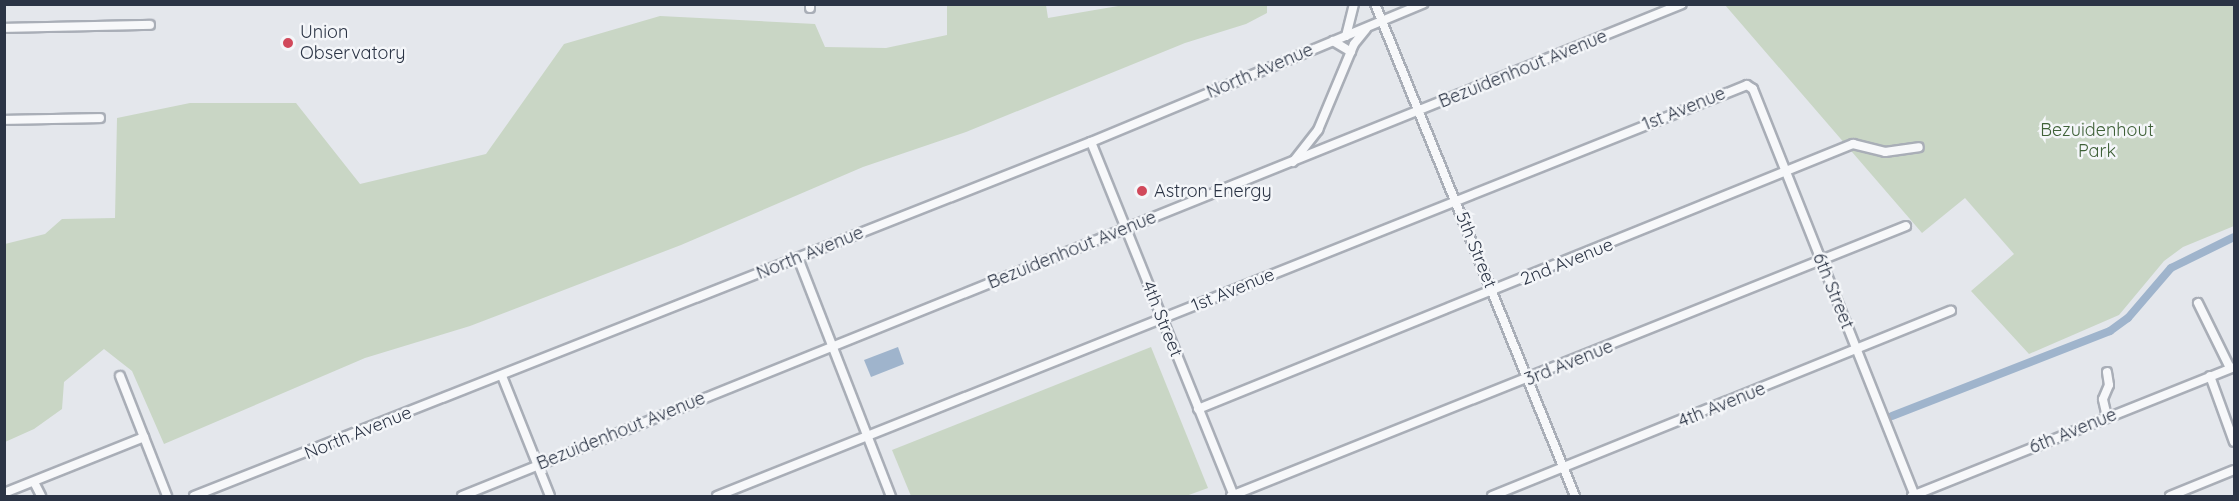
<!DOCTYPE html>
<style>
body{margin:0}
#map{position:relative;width:2239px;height:501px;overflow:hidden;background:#e4e7ec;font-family:Quicksand,sans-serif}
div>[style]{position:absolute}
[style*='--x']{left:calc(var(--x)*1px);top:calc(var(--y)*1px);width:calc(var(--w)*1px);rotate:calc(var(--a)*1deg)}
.green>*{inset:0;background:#c9d6c5}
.water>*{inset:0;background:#9fb4cc}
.canal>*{height:8px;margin:-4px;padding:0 4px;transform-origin:4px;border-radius:4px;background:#9fb4cc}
.roads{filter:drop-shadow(2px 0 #a9aeb7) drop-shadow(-2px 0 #a9aeb7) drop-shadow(0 2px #a9aeb7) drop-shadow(0 -2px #a9aeb7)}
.minor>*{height:8px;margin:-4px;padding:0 4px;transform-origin:4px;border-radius:4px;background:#f7f8fa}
.dots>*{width:16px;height:16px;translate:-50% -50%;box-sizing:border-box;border:3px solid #f4f6f9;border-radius:50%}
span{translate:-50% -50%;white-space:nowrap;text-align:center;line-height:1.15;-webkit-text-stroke:5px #f4f6f9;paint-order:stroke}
.poi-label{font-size:18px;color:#2b3445}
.left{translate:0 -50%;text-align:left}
.street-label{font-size:18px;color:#2b3445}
.park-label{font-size:18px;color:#3f6138}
.frame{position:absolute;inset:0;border:6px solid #2b3445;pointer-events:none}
</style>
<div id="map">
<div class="green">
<i style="clip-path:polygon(947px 5px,1046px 5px,1048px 18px,1124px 5px,1267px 5px,1267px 13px,1246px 24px,1185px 43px,966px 132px,863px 167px,681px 245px,470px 326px,365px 358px,164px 444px,132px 371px,104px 349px,64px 382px,62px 409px,34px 429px,5px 442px,5px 244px,45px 234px,62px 219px,115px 218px,117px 118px,190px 103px,296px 103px,360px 184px,486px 154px,564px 44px,660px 16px,815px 24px,825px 47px,886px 48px,947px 35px)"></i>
<i style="clip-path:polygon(1725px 5px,2234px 5px,2234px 226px,2183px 247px,2164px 261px,2119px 315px,2029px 354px,1971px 291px,2014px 254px,1965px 198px,1922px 233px)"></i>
<i style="clip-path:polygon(1151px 347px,1208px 488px,1186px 496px,911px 496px,892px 450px)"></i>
</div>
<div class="water">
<i style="clip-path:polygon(898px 347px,904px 364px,871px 377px,864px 360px)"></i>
</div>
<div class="canal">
<i style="--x:1892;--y:416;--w:234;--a:-21.3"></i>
<i style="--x:2110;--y:331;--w:22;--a:-36"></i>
<i style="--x:2128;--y:318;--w:66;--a:-49.3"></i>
<i style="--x:2171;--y:268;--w:70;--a:-26.2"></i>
</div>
<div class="roads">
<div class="minor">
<i style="--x:810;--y:4;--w:4;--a:90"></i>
<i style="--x:1375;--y:4;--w:531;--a:67.88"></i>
<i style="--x:4;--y:28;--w:146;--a:-1.2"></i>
<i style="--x:1346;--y:36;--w:33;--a:-76"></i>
<i style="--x:1333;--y:41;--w:21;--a:31"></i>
<i style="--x:4;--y:120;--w:96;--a:-1.2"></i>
<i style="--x:1091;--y:142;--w:382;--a:68"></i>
<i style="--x:1293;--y:162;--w:41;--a:-52"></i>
<i style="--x:1318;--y:130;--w:93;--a:-67.3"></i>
<i style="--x:1354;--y:44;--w:19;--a:-51"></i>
<i style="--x:798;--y:258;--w:256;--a:68.7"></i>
<i style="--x:2198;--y:303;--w:72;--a:63.8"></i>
<i style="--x:120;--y:376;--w:129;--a:68.6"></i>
<i style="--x:502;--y:376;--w:129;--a:68.2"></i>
<i style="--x:2210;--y:376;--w:70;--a:70"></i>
<i style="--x:1198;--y:409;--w:707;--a:-22.03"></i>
<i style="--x:1853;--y:144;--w:33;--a:14"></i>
<i style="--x:1885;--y:152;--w:34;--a:-8"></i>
<i style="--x:2107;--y:417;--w:18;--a:-103"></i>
<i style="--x:2103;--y:399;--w:15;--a:-67"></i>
<i style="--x:2109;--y:385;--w:13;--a:-99"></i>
<i style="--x:34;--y:482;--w:16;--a:63"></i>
<i style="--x:4;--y:493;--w:151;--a:-21.8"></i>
<i style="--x:194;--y:496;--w:964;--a:-21.54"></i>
<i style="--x:1091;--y:142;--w:360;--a:-22.6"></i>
<i style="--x:462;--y:496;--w:1315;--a:-21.96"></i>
<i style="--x:717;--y:496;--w:1109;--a:-21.75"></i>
<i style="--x:1747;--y:85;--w:7;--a:34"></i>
<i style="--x:1753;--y:89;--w:438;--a:68.3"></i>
<i style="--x:1231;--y:496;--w:727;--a:-21.8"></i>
<i style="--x:1492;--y:496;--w:495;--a:-22"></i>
<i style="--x:1912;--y:496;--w:347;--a:-21.8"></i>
<i style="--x:2170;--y:496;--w:69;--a:-22.1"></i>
</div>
</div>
<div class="dots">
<i style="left:288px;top:43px;background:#d1495b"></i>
<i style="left:1142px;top:191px;background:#d1495b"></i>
</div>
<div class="poi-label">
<span class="left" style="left:300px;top:43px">Union<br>Observatory</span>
<span class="left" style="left:1154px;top:191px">Astron Energy</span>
</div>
<div class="street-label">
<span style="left:1523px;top:69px;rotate:-22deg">Bezuidenhout Avenue</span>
<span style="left:1260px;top:71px;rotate:-23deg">North Avenue</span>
<span style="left:1684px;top:109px;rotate:-22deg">1st Avenue</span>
<span style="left:1072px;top:250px;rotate:-22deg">Bezuidenhout Avenue</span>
<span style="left:1476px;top:250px;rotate:68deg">5th Street</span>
<span style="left:810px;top:253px;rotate:-22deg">North Avenue</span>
<span style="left:1567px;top:262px;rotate:-22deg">2nd Avenue</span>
<span style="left:1233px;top:290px;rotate:-22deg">1st Avenue</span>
<span style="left:1833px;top:291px;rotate:68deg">6th Street</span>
<span style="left:1162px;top:319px;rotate:68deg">4th Street</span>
<span style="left:1569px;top:363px;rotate:-22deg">3rd Avenue</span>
<span style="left:1722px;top:405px;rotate:-22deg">4th Avenue</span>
<span style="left:621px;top:431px;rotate:-22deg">Bezuidenhout Avenue</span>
<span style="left:2073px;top:431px;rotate:-22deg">6th Avenue</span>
<span style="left:358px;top:433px;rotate:-22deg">North Avenue</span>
</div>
<div class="park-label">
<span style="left:2097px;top:141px">Bezuidenhout<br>Park</span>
</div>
<div class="frame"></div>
</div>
